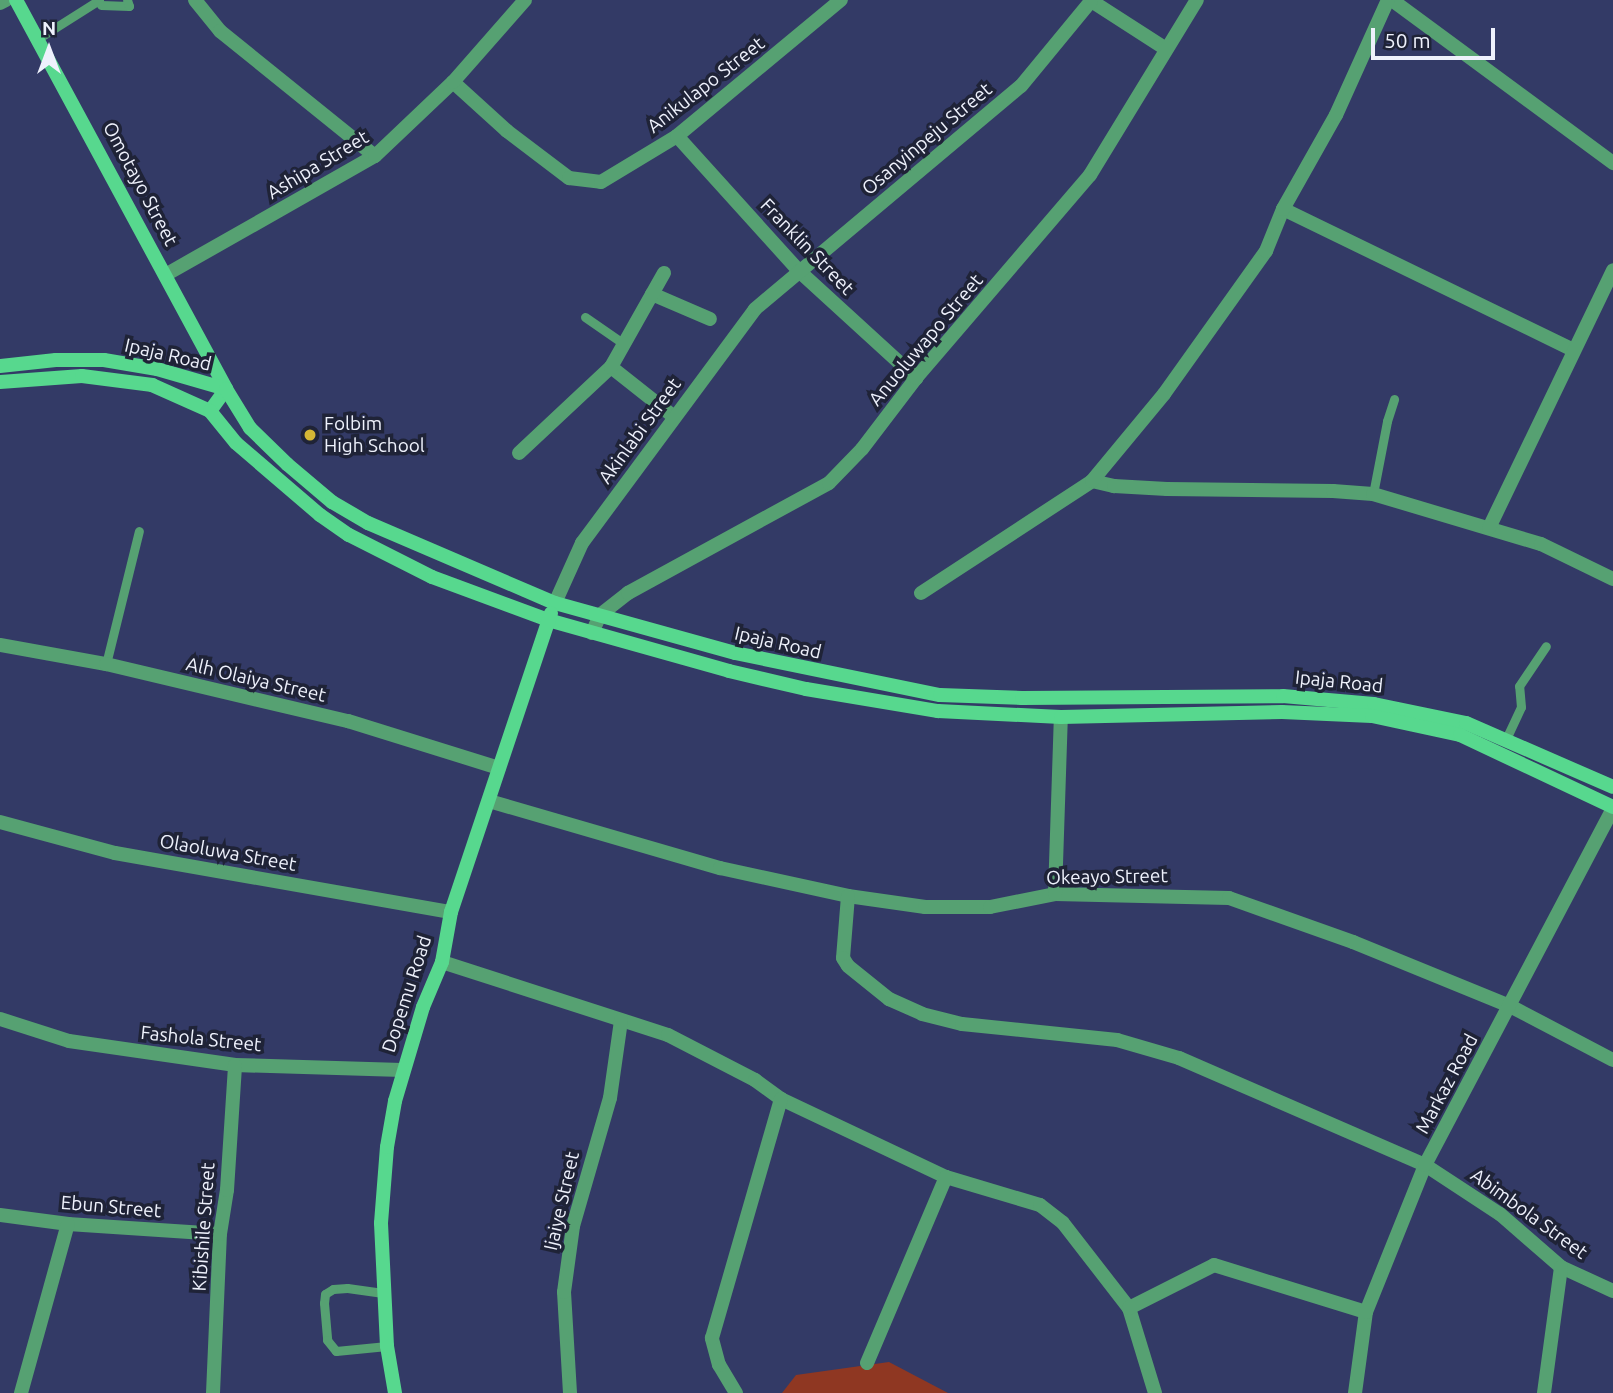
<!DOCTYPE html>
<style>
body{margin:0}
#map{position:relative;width:1613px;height:1393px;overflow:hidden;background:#333a66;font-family:Ubuntu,sans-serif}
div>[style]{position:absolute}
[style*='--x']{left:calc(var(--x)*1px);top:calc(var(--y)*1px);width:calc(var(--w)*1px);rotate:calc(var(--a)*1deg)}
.green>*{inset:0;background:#8f3722}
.lane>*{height:9px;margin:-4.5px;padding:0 4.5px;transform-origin:4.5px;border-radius:4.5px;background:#56a172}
.street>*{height:14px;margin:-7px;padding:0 7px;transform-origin:7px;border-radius:7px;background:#56a172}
.secondary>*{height:14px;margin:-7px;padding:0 7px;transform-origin:7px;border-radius:7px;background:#57d88e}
.dots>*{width:19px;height:19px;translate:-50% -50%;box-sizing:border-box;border:4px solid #1f2337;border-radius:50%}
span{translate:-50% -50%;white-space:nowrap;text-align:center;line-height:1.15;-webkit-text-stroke:7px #1f2337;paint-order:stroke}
.street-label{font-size:19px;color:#eef1fc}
.poi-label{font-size:19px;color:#eef1fc}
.left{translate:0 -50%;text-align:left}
.north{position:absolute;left:14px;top:14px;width:70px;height:70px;-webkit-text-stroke:5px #1f2337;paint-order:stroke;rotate:0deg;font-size:19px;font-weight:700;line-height:28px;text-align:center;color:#eef1fc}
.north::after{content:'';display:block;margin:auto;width:24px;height:32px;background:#eef1fc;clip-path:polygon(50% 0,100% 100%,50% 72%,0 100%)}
.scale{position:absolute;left:1371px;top:28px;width:124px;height:32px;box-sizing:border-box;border:4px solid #eef1fc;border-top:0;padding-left:9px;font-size:21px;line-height:24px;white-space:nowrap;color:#eef1fc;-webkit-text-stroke:5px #1f2337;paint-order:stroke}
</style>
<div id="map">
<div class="green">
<i style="clip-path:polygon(889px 1362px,948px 1393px,782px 1393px,796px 1375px)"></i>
</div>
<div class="lane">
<i style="--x:101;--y:5;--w:28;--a:2"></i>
<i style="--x:129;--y:6;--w:6;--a:-108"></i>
<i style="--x:39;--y:38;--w:71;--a:-32.3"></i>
<i style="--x:585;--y:317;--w:47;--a:34.7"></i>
<i style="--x:1373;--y:494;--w:74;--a:-79.1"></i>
<i style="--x:1387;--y:421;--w:23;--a:-72"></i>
<i style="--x:106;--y:664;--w:137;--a:-76.1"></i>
<i style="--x:1506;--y:739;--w:35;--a:-65"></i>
<i style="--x:1521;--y:707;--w:21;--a:-95"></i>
<i style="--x:1519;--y:686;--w:48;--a:-56"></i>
<i style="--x:383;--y:1293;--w:36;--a:-172"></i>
<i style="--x:347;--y:1288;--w:14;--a:176"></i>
<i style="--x:333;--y:1289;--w:9;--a:148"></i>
<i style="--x:325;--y:1294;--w:9;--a:96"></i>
<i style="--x:324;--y:1303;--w:37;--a:85"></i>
<i style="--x:327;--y:1340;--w:14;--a:51"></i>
<i style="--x:336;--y:1351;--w:51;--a:-5.6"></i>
</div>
<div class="street">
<i style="--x:195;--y:0;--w:40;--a:51"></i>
<i style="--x:220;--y:31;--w:199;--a:38.9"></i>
<i style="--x:1090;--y:0;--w:90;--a:32.8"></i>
<i style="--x:1392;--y:0;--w:275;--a:36.4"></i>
<i style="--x:0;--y:3;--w:7;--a:-27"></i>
<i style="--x:453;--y:82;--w:73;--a:42.2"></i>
<i style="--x:507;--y:131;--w:78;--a:37.2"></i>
<i style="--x:569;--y:178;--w:32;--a:7"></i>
<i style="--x:601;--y:182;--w:89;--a:-31.2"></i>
<i style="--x:677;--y:136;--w:213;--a:-39.7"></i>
<i style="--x:677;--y:136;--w:182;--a:47.9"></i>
<i style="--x:799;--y:271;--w:159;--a:42.4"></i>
<i style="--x:1283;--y:209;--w:323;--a:25.9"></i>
<i style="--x:167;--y:274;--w:239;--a:-29.6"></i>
<i style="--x:375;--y:156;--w:108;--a:-43.5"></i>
<i style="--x:453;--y:82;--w:109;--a:-48.7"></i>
<i style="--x:652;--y:294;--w:63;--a:23.3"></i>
<i style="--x:611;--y:367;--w:79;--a:38.3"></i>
<i style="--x:519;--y:453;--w:126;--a:-43.1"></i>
<i style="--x:611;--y:367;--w:108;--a:-60.6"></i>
<i style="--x:1092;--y:481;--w:23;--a:13"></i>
<i style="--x:1114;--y:486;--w:53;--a:3.2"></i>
<i style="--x:1167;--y:489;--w:166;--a:0.7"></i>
<i style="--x:1333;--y:491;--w:40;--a:4.3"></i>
<i style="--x:1373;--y:494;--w:175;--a:16.6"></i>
<i style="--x:1541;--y:544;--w:80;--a:25.9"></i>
<i style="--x:1489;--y:528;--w:286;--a:-64.3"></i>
<i style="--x:921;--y:593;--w:204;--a:-33.2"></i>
<i style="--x:1092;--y:481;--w:113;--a:-50.4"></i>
<i style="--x:1164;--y:394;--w:176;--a:-54.5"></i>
<i style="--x:1266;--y:251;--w:45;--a:-68"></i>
<i style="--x:1283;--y:209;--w:108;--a:-60.6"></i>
<i style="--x:1336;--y:115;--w:126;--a:-65.7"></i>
<i style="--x:555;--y:603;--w:66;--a:-65.8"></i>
<i style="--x:582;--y:543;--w:291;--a:-53.5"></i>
<i style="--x:755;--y:309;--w:347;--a:-40"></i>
<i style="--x:1021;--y:86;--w:110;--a:-50.5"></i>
<i style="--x:592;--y:633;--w:20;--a:-66"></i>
<i style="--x:600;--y:615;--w:36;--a:-38"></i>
<i style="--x:628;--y:593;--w:229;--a:-28.7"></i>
<i style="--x:829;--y:483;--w:47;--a:-45.9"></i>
<i style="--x:862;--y:449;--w:89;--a:-52.7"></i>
<i style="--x:916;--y:378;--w:267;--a:-49.4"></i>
<i style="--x:1090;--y:175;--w:205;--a:-58.6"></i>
<i style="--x:0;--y:645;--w:108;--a:10.2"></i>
<i style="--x:106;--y:664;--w:249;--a:13.3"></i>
<i style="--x:348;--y:721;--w:158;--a:17.3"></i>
<i style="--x:489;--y:801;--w:241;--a:16.2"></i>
<i style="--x:720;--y:868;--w:131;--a:12.3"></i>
<i style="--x:848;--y:896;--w:78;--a:8.1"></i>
<i style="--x:925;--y:907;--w:65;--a:0"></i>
<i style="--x:990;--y:907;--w:66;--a:-11.3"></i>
<i style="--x:1055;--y:894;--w:174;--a:1.3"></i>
<i style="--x:1229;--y:898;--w:132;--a:19.5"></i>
<i style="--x:1353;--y:942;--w:170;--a:22.2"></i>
<i style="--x:1510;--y:1006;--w:116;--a:27.7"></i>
<i style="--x:0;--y:822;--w:119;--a:15.1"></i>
<i style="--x:115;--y:853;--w:341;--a:10"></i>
<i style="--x:1055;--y:894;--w:177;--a:-88.1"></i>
<i style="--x:848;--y:896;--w:62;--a:94.6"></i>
<i style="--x:843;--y:958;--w:9;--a:58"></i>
<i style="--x:848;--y:966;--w:53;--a:38.8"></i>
<i style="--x:889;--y:999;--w:36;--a:24"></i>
<i style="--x:922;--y:1014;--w:41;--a:14"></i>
<i style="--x:962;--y:1024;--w:156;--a:5.9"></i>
<i style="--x:1117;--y:1040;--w:65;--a:16.2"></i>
<i style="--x:1179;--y:1058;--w:268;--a:23.5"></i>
<i style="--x:1425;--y:1165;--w:90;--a:33.2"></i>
<i style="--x:1500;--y:1214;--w:81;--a:41"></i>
<i style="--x:1561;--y:1267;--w:57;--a:24.8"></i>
<i style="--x:442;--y:962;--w:237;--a:17.9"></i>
<i style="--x:668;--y:1035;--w:98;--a:27.3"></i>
<i style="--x:755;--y:1080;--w:32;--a:36"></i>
<i style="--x:781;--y:1099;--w:183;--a:25.3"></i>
<i style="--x:946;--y:1177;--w:98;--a:16.6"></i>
<i style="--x:1040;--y:1205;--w:29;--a:38"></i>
<i style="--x:1063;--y:1223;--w:108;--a:52.2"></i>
<i style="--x:1129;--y:1308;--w:89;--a:73"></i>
<i style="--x:0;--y:1019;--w:72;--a:17.7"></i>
<i style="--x:69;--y:1041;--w:168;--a:8.2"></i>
<i style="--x:235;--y:1065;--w:167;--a:1.7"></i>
<i style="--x:0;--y:1215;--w:69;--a:7.5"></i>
<i style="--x:68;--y:1224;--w:152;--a:3.8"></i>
<i style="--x:1129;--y:1308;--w:95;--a:-26.8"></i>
<i style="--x:1214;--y:1265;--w:159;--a:17.2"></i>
<i style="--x:867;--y:1363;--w:202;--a:-67"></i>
<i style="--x:21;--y:1393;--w:175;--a:-74.5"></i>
<i style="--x:213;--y:1393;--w:159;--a:-87.5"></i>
<i style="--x:220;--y:1234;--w:45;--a:-81"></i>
<i style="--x:227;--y:1190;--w:125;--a:-86.3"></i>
<i style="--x:570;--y:1393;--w:101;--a:-93.4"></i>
<i style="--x:564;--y:1292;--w:67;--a:-82.2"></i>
<i style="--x:573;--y:1226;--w:133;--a:-73.9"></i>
<i style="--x:610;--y:1098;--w:78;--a:-81.9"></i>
<i style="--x:736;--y:1393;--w:33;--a:-121"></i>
<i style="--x:719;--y:1365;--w:28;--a:-105"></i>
<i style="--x:712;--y:1338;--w:249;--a:-73.9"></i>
<i style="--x:1355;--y:1393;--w:82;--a:-82.3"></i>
<i style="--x:1366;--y:1312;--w:158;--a:-68.1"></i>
<i style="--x:1425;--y:1165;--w:403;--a:-62.2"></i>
<i style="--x:1544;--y:1393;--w:127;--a:-82.3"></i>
</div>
<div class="secondary">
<i style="--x:16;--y:0;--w:442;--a:61.6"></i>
<i style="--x:226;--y:389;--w:27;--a:126"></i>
<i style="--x:0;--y:366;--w:56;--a:-6.1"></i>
<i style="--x:56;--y:360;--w:48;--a:0"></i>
<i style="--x:104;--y:360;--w:54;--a:9.6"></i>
<i style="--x:157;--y:369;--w:72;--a:16.2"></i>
<i style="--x:226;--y:389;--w:46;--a:58.4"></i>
<i style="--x:250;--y:428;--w:52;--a:44.2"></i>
<i style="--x:287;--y:464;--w:59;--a:40.2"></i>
<i style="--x:332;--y:502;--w:42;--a:30.3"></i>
<i style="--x:368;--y:523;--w:203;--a:23.2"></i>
<i style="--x:555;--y:603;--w:187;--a:15.5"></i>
<i style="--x:735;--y:653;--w:209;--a:11.6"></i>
<i style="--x:940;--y:695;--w:82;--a:2.1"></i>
<i style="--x:1022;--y:698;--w:261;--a:-0.4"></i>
<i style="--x:1283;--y:696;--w:91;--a:5"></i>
<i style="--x:1374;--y:704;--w:94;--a:11.7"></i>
<i style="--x:1466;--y:723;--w:160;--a:23.5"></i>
<i style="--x:0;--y:382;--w:82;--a:-4.2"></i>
<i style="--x:82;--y:376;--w:71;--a:7.3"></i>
<i style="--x:152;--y:385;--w:64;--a:24.1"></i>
<i style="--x:210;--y:411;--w:41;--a:50.9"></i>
<i style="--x:236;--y:443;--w:111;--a:40.6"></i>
<i style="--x:320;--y:515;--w:35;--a:35"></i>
<i style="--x:349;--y:535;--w:93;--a:26.8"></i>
<i style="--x:432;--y:577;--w:124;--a:20.3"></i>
<i style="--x:548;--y:620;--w:188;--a:15.7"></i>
<i style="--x:729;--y:671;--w:79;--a:13.2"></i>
<i style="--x:806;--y:689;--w:134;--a:9.5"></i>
<i style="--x:938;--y:711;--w:123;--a:2.8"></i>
<i style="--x:1061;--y:717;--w:221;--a:-1.3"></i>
<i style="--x:1282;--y:712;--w:90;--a:2.5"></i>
<i style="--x:1372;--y:716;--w:90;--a:12.2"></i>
<i style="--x:1460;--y:735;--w:169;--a:25.2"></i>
<i style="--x:395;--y:1393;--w:48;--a:-99.7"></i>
<i style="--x:387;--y:1346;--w:123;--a:-92.8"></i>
<i style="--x:381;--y:1223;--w:76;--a:-85.5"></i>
<i style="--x:387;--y:1147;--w:47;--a:-80.1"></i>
<i style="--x:395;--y:1101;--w:98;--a:-73.4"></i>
<i style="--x:423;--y:1007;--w:49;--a:-67.1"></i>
<i style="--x:442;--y:962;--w:51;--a:-79.8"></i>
<i style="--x:451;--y:912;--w:315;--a:-71.5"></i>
</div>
<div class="dots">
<i style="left:310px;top:435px;background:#d4b635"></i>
</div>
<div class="street-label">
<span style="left:706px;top:85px;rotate:-38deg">Anikulapo Street</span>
<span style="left:927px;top:139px;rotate:-40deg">Osanyinpeju Street</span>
<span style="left:318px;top:165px;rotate:-31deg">Ashipa Street</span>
<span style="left:140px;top:184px;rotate:62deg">Omotayo Street</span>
<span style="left:807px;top:247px;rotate:46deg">Franklin Street</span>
<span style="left:926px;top:340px;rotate:-50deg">Anuoluwapo Street</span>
<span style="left:168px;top:355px;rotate:13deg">Ipaja Road</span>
<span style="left:640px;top:431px;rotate:-54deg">Akinlabi Street</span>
<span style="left:778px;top:643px;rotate:13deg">Ipaja Road</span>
<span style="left:256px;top:680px;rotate:13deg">Alh Olaiya Street</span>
<span style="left:1339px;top:682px;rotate:6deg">Ipaja Road</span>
<span style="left:228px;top:853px;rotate:10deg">Olaoluwa Street</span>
<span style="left:1107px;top:877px;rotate:-1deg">Okeayo Street</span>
<span style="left:407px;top:994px;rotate:-72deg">Dopemu Road</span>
<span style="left:201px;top:1039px;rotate:6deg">Fashola Street</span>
<span style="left:1447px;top:1084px;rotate:-62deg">Markaz Road</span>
<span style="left:562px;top:1201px;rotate:-77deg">Ijaiye Street</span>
<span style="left:111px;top:1207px;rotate:5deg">Ebun Street</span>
<span style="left:1529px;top:1214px;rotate:36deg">Abimbola Street</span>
<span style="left:204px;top:1227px;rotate:-86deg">Kibishile Street</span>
</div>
<div class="poi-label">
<span class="left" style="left:324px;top:435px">Folbim<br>High School</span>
</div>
<div class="north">N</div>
<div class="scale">50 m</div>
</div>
